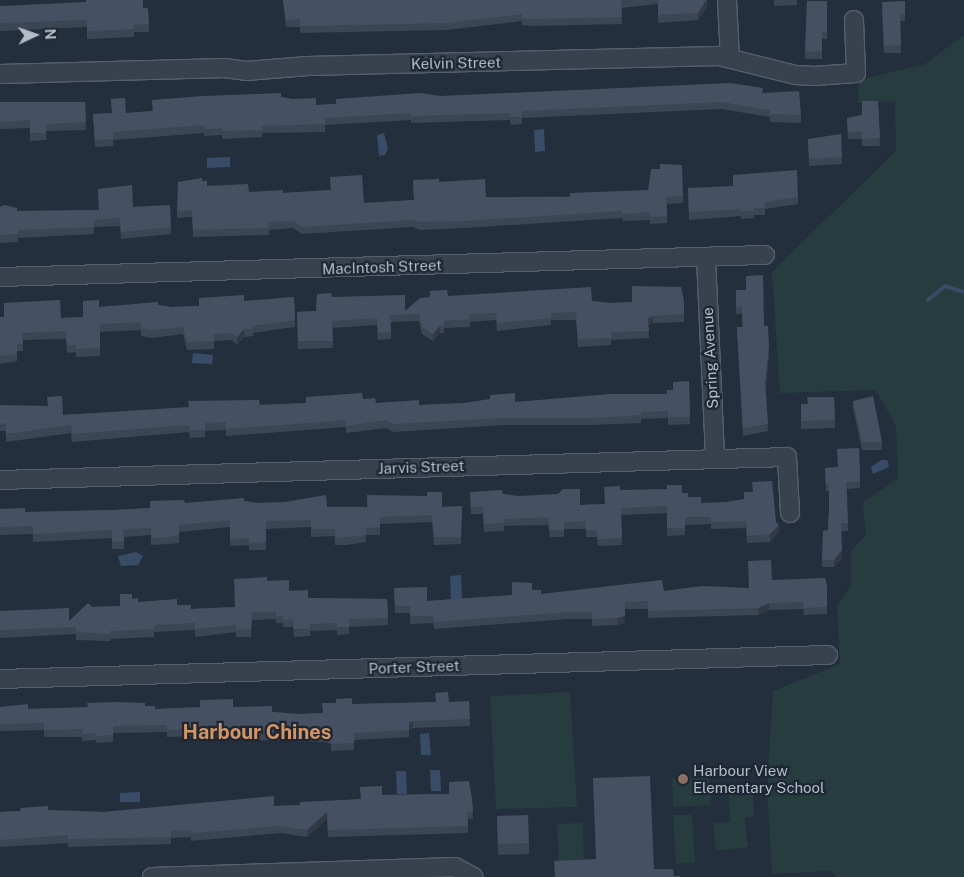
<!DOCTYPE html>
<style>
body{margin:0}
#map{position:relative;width:964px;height:877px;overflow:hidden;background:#242f3e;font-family:"Public Sans",sans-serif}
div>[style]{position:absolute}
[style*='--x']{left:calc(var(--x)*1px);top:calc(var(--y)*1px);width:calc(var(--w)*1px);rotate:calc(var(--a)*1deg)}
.green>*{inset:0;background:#263c3f}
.water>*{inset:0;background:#394c67}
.stream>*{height:4px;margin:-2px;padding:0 2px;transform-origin:2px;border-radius:2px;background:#394c67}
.roads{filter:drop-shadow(1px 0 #565f6c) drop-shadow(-1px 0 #565f6c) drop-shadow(0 1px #565f6c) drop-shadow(0 -1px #565f6c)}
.minor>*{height:18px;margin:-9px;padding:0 9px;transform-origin:9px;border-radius:9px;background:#38414e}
.wall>*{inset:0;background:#3b4654}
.shaded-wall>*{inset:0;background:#303945}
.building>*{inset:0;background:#455162}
.dots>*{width:14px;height:14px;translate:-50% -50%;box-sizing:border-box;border:2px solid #1d2633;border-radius:50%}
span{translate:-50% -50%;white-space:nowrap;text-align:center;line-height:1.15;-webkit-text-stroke:4.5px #1d2633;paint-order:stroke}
.street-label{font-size:15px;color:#b4bcc9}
.poi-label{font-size:15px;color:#b4bcc9}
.left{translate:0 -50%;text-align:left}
.district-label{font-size:20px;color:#d59563;font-weight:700}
.north{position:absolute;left:10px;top:10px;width:50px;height:50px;-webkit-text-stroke:4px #1d2633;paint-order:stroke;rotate:87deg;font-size:14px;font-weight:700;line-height:20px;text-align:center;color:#b4bcc9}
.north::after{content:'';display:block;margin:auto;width:18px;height:22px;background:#b4bcc9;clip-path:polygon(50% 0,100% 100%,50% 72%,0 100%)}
</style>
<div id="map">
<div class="green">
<i style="clip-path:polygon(964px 35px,964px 877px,837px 877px,830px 871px,772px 874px,767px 786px,773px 691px,840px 664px,837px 606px,851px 586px,851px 551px,866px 535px,863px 502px,898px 478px,896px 426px,876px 390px,780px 393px,772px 272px,896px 151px,895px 101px,858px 103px,859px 80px,925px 64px)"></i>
<i style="clip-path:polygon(570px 692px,577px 807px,496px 809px,490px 696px)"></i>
<i style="clip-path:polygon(709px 777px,711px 805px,673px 807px,672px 778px)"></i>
<i style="clip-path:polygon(728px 793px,753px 793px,754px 817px,745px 818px,748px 847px,716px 851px,713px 823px,730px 822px)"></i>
<i style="clip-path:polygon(673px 815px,692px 815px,695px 863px,676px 864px)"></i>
<i style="clip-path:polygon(583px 823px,584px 864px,559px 865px,557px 824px)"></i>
</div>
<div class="water">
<i style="clip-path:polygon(544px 129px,545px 151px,535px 152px,534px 130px)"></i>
<i style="clip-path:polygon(384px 133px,388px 149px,385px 155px,379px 156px,377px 135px)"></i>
<i style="clip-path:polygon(230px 157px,230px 167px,207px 168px,207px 158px)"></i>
<i style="clip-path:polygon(193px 353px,213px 355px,212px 364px,192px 363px)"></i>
<i style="clip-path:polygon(881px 460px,887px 460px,889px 467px,873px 474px,871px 467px)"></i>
<i style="clip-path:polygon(136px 552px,143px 556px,138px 565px,121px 566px,118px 556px)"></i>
<i style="clip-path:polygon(461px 575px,462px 599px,451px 600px,450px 576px)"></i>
<i style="clip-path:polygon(429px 733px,431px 755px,421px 755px,420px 734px)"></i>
<i style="clip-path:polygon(430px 770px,440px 770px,441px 791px,431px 791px)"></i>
<i style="clip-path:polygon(396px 771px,406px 771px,407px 794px,397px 794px)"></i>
<i style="clip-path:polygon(140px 792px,140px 802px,120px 802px,120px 793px)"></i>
</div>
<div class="stream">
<i style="--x:928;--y:300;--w:22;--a:-39"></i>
<i style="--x:945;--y:286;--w:20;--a:18"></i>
</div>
<div class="roads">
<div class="minor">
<i style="--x:727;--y:0;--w:59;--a:87.1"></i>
<i style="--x:0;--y:74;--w:225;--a:-1.5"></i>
<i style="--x:225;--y:68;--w:21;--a:8"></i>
<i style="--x:246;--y:71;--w:62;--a:-4.6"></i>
<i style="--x:308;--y:66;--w:411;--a:-1.4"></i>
<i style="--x:719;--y:56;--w:79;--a:13.9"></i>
<i style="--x:796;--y:75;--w:18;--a:3"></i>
<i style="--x:814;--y:76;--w:42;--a:-4.1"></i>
<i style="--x:856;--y:73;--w:53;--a:-92.2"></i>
<i style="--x:706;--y:258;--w:201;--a:87.4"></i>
<i style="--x:0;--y:277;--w:765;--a:-1.65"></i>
<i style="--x:0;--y:480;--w:787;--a:-1.67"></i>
<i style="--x:787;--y:457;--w:56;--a:86.9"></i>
<i style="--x:0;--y:679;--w:828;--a:-1.66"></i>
<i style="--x:152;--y:877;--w:303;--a:-1.9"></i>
<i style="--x:455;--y:867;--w:21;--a:28"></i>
</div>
</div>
<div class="wall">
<i style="clip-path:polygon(283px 0,707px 0,707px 7px,698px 20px,658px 23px,658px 4px,621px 8px,622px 24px,533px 26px,522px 25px,522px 21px,446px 30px,300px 33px,300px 27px,286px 27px)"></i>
<i style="clip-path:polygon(774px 0,797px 0,797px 5px,774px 6px)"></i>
<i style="clip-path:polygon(807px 1px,827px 32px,827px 39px,822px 39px,822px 59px,805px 59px)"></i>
<i style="clip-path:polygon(905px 1px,905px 21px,900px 21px,901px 53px,884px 53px,882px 10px)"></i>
<i style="clip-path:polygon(0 6px,2px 6px,143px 8px,149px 24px,149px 32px,134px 32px,134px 37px,87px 39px,87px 27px,0 31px)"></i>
<i style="clip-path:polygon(763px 93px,801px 115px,801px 123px,770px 122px,770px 117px,722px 109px,522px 118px,522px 124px,511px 125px,510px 120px,411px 123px,411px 120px,325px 125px,325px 132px,262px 133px,262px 137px,222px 139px,222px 135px,204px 136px,204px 133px,113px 140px,113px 146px,95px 147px,93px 114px,112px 113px,111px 99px,126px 113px,153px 111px,152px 100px,281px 97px,316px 105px,441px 96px)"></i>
<i style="clip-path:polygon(878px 101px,880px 146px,862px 146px,862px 139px,848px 139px,847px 118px,862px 115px)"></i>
<i style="clip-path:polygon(0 102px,85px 102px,86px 130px,46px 131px,46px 140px,30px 141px,30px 128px,0 129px)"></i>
<i style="clip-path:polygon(808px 139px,842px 157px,842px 164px,809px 166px)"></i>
<i style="clip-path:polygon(330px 177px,364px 203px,414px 200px,413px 180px,439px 182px,486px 197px,683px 196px,683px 203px,667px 204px,667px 223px,650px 224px,650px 220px,623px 221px,622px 218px,464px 228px,420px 230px,412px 227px,302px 234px,293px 228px,269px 230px,269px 235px,193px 237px,192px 217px,177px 218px,177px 211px,202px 181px,207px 186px,249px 192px,283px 193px,331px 190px)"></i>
<i style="clip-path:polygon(688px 188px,798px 197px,798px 204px,765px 209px,765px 215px,754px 215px,754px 218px,741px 219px,741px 216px,689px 220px)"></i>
<i style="clip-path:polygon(98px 189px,171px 227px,171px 234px,121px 239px,120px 226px,94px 227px,94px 234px,18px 238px,18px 242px,0 243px,0 207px,17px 211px,99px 210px)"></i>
<i style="clip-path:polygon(736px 290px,764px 326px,769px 354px,766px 389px,768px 431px,743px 436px,737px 334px,737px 327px,742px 327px,742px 314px,736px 314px)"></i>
<i style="clip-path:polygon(448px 296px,592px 301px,609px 303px,684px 301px,684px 322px,653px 323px,648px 325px,649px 338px,611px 340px,611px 345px,578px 347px,576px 320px,551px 320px,551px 325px,497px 331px,496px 320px,470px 322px,470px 327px,444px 328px,444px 333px,440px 333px,433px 341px,422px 334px,419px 321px,391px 322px,391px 339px,378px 340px,377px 325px,332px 328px,333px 348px,298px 349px,297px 312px,316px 311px,332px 297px,405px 311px)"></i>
<i style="clip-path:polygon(294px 297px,295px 327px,253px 333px,253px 336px,244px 337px,237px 345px,232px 340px,214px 341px,214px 349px,187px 350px,183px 334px,152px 338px,141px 336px,141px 330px,100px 332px,100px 356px,76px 357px,76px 352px,67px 353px,66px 339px,23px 340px,23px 351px,17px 351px,17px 361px,0 364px,0 317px,61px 318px,83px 317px,99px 307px,158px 305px,171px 307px,199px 306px)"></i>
<i style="clip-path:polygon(689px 381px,690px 424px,668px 425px,668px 418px,641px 419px,641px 423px,591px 425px,504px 425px,393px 432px,386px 428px,346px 433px,346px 427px,226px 436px,226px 430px,205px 431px,205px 437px,190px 438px,189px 432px,72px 442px,71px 433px,6px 442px,6px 431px,0 431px,0 405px,63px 415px,306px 403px,363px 399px,376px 403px,419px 405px,515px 402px,667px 394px)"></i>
<i style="clip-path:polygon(834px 397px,835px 428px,801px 429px,801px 404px,808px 404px)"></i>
<i style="clip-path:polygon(853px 401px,882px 442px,882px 450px,862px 450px,853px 408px)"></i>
<i style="clip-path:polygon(859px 448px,860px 488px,847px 489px,848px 531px,841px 531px,842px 558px,834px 567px,822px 567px,823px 531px,828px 530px,829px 511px,829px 491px,826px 491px,825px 468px,838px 467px)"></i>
<i style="clip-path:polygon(620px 490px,682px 493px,688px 497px,701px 503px,776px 522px,779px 532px,770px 542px,747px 543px,746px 528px,711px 529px,711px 524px,685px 525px,685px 535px,667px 536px,667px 513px,621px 515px,622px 545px,598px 546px,597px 537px,586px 537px,586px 529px,564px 529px,564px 537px,550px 537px,548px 525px,504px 526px,504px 531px,484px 532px,483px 514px,471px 514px,470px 492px,503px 494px,580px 505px,605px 504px)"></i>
<i style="clip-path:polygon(367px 495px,442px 507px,462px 506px,461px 544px,434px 545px,432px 522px,380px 524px,380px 535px,366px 535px,366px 542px,346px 545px,335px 545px,335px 536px,311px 537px,311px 527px,266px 529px,266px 550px,249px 550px,249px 545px,230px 546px,230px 527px,179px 532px,179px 543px,168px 544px,151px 545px,151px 535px,124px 537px,124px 549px,112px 549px,112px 538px,33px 542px,33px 534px,0 535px,0 509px,25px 512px,114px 510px,150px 508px,185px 503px,244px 501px,257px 503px,327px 507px,367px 507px)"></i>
<i style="clip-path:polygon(772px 580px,827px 586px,827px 614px,804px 615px,803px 609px,769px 610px,758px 615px,648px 618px,648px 609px,625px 609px,625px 623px,617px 625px,592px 626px,592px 619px,569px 619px,434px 629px,433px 623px,410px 624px,410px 613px,395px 613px,394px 588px,427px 601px,512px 595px,532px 590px,541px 594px,664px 591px,748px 588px)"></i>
<i style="clip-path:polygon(267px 581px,308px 598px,387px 599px,388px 625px,349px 627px,349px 634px,337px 635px,337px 630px,310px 631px,310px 636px,294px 637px,293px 627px,283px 627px,283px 623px,276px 623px,276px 619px,252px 620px,251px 637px,236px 637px,236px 632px,195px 637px,195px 630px,154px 632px,154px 637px,110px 639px,110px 641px,76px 640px,76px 634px,0 638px,0 611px,69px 621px,92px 607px,120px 606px,120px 594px,132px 599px,138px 602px,177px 605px,191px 609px,235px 607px)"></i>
<i style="clip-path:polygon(449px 702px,470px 719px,470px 726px,413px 728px,409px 730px,409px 737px,354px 740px,354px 750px,331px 751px,331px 744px,324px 742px,253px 740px,253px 736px,201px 738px,201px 736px,167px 737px,167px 732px,113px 733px,113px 742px,96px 743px,96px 740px,82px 741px,82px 737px,44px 737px,44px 730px,0 731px,0 707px,28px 709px,145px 706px,155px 709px,233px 707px,272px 712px,299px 714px,322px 713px,352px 704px)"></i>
<i style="clip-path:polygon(449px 782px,472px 799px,473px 819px,468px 819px,468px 833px,328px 837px,327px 819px,307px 837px,280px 833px,191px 841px,191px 837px,171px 838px,171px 844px,68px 847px,68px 843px,0 847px,0 812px,48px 810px,103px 812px,300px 805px,361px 799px,360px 787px,382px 795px,449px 794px)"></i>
<i style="clip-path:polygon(497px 816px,529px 843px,529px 854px,498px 855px)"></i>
</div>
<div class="shaded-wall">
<i style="clip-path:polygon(706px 0,707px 7px,698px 20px,698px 13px)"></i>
<i style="clip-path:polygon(653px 316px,653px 323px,648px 325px,648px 318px)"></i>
<i style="clip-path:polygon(440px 326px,440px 333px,433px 341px,433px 334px)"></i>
<i style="clip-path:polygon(244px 329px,244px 337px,237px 345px,237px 337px)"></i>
<i style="clip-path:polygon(769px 346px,769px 354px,765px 392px,765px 384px)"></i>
<i style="clip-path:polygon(779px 525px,779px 532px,770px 542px,770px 534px)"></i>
<i style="clip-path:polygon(842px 550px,842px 558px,834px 567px,834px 560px)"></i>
<i style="clip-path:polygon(769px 603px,769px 610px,758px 615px,758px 608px)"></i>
<i style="clip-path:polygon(625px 616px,625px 623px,617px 625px,617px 618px)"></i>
<i style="clip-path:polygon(413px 721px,413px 728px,409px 730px,409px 722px)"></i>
<i style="clip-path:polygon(327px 812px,327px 819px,307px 837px,307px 830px)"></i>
</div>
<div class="building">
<i style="clip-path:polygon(86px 0,143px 0,143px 8px,148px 8px,149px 24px,134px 25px,134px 29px,87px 31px,87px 20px,0 23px,0 6px,2px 6px,86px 2px)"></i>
<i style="clip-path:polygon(283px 0,625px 0,621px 0,622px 17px,533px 19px,522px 18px,522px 14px,446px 23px,300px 26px,300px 19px,286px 20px)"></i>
<i style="clip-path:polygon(658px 0,706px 0,698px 13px,658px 15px)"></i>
<i style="clip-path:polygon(807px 1px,827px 1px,827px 32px,822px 32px,822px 51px,805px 52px)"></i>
<i style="clip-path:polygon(905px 1px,905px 14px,900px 14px,901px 45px,884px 46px,882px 2px)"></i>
<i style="clip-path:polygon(730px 83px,763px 88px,762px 93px,799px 91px,801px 115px,770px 114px,770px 110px,722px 102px,522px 111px,522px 117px,511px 117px,510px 113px,411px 116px,411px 113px,325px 118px,325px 124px,262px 126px,262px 130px,222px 131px,222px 128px,204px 129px,204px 125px,113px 132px,113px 139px,95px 140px,93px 114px,112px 113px,111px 99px,125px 98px,126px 113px,153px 111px,152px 100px,203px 96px,281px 93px,281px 97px,292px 99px,316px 98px,316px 105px,336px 104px,336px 99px,420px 93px,441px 96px)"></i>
<i style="clip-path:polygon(862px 101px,878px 101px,880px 138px,862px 139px,862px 131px,848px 132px,847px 118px,862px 115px)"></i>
<i style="clip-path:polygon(0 102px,85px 102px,86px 122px,46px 124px,46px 133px,30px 133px,30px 120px,0 122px)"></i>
<i style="clip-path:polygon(841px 134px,842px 157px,809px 159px,808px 139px)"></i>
<i style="clip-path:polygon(660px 164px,682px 165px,683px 196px,666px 197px,667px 216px,650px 217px,650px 212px,623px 214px,622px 211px,464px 221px,420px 222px,412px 220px,302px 227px,293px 221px,268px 222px,269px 228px,193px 230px,192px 210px,177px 211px,178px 182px,202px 178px,202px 181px,207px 181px,207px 186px,248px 184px,249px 192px,283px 190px,283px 193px,331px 190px,330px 177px,362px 175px,364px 203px,414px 200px,413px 180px,439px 179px,439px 182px,485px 179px,486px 197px,570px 197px,570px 193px,648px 190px,651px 169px,660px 169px)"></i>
<i style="clip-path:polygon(797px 170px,798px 197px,765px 202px,765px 208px,753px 208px,754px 211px,741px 211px,741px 209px,689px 212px,688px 188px,733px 186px,733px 175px)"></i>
<i style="clip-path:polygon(132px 185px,133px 207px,170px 205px,171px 227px,121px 232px,120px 218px,94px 220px,94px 227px,18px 230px,18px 234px,0 235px,0 207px,4px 205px,17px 208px,17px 211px,99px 210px,98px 189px)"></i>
<i style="clip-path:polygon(763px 275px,764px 326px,768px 326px,769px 346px,765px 384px,768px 424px,743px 428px,737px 327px,743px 327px,742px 306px,736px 307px,736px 290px,746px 290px,746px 276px)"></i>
<i style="clip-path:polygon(632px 286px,681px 287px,684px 301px,684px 314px,653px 316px,648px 318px,649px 331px,611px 332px,611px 338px,578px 339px,576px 312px,551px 313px,551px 318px,497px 323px,496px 313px,469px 314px,470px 319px,444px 321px,444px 326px,440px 326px,433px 334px,422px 327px,419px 314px,390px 315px,391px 332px,378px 333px,377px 318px,332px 321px,333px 341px,298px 341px,297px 312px,316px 311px,317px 294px,331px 293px,332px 297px,405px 295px,405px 311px,420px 298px,430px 297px,430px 291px,447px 290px,448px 296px,591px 287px,592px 301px,609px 303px,632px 302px)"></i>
<i style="clip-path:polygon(244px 295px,244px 301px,294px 297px,295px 320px,252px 326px,253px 329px,244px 329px,237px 337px,232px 333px,214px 334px,214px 341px,187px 342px,183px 327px,152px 330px,141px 328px,141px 322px,100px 324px,100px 348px,76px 349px,76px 345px,67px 345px,66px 331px,22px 333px,23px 344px,17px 344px,17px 354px,0 356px,0 317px,4px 317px,4px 303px,60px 300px,61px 318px,83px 317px,83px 301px,99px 300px,99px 307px,158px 302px,158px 305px,171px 307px,199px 306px,199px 298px)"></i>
<i style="clip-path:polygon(689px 381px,690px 417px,668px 417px,668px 411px,641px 412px,641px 415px,591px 418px,504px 418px,393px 424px,386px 420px,346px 426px,346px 420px,226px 429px,226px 422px,205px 423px,205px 430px,190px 430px,189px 425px,72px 434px,71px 425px,6px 434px,6px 423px,0 424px,0 405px,48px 406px,47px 397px,62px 396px,63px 415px,189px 407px,188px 401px,259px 400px,260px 405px,306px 403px,306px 397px,362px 393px,363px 399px,375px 398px,376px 403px,419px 400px,419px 405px,463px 403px,490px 399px,490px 395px,515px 393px,515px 402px,610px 394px,667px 394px,667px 390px,673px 390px,673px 382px)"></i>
<i style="clip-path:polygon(873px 396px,882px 442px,862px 442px,853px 401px)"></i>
<i style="clip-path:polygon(807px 397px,834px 397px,835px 420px,801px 421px,801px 404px,808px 404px)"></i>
<i style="clip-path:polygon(859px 448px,860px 481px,846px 482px,848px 523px,841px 523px,842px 550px,834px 560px,822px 560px,823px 531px,828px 530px,829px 511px,829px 484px,826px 484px,825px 468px,838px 467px,837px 449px)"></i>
<i style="clip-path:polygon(772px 481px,776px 522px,779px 525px,770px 534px,747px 536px,746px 521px,711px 522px,711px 517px,685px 517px,685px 528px,667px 528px,667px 506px,621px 508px,622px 538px,598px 539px,597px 530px,586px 530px,586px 521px,564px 522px,564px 530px,550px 530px,548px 517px,504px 519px,504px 523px,484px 524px,483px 507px,471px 507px,470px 492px,502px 490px,503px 494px,519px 496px,558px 494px,563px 489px,580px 489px,580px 505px,605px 504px,604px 487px,620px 486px,620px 490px,667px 489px,667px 485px,682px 485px,682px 493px,688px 493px,688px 497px,701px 497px,701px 503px,726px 502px,744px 499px,744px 492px,753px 492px,752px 482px)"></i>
<i style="clip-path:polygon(427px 492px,442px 492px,442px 507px,462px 506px,461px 537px,434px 537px,432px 515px,380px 517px,380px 527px,366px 528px,366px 535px,346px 537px,335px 538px,335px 529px,311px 529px,311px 520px,266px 521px,266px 542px,249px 543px,249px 538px,230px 539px,230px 520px,179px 525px,179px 535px,168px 537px,151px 538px,151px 528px,123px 529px,124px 541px,112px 542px,112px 530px,33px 534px,33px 526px,0 527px,0 509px,25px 508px,25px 512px,114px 510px,150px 508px,150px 501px,184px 500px,185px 503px,244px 498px,244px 501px,257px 503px,285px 502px,326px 495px,327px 507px,368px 507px,367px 495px,427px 496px)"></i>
<i style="clip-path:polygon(771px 560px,772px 580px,825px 578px,827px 586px,827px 607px,804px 608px,803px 602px,769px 603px,758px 608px,648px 611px,648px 601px,625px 602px,625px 616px,617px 618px,592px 619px,592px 612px,569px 612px,434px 622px,433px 616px,410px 616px,410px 606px,395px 606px,394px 588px,427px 587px,427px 601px,512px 595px,512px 582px,532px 583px,532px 590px,541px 590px,541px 594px,662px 580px,664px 591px,702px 586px,749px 588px,748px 561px)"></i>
<i style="clip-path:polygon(267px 577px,267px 581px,289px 580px,289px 591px,308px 590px,308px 598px,387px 599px,388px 618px,349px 619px,349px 627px,337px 627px,337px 623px,310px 624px,310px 629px,294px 629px,293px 619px,283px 620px,283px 616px,276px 616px,276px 612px,252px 612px,251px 629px,236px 630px,236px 625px,195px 629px,195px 623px,154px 625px,154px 629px,110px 631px,110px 634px,76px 632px,76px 627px,0 630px,0 611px,69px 608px,69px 621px,88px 603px,92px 607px,120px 606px,120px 594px,132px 594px,132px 599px,138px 598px,138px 602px,177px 599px,177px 605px,191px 605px,191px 609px,235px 607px,234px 579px)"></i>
<i style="clip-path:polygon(448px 692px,449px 702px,469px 701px,470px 719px,413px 721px,409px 722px,409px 730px,354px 733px,354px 743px,331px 744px,331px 737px,324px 734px,253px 732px,253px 729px,201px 731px,201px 728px,167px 730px,167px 725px,113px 726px,113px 735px,96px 736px,96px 733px,82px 734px,82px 729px,44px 730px,44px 723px,0 724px,0 707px,28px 704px,28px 709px,88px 707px,87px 703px,115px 702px,145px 703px,145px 706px,155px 706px,155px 709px,200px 707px,200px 700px,233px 699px,233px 707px,272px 706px,272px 712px,299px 714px,323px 713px,322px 703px,336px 703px,336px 699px,352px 698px,352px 704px,436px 702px,435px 693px)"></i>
<i style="clip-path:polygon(650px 776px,654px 869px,673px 869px,674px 876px,680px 876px,680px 877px,555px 877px,554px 861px,596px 859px,593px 778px)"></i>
<i style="clip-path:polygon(469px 781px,472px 799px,473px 812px,467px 812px,468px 826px,328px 830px,327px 812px,307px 830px,280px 826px,191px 833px,191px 830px,171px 831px,171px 837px,68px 839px,68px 835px,0 840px,0 812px,21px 811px,20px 808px,48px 806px,48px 810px,103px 812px,274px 796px,274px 806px,300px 805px,300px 802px,361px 799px,360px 787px,382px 786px,382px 795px,450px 794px,449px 782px)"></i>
<i style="clip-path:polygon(528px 815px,529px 843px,498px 844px,497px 816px)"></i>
</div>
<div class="dots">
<i style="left:683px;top:779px;background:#8d6e63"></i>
</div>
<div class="street-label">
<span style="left:456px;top:63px;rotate:-1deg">Kelvin Street</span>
<span style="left:382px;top:267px;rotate:-2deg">MacIntosh Street</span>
<span style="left:710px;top:358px;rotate:-93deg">Spring Avenue</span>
<span style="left:421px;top:467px;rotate:-2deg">Jarvis Street</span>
<span style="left:414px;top:667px;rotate:-2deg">Porter Street</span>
</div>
<div class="poi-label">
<span class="left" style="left:693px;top:779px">Harbour View<br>Elementary School</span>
</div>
<div class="district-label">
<span style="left:257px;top:732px">Harbour Chines</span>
</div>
<div class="north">N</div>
</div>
